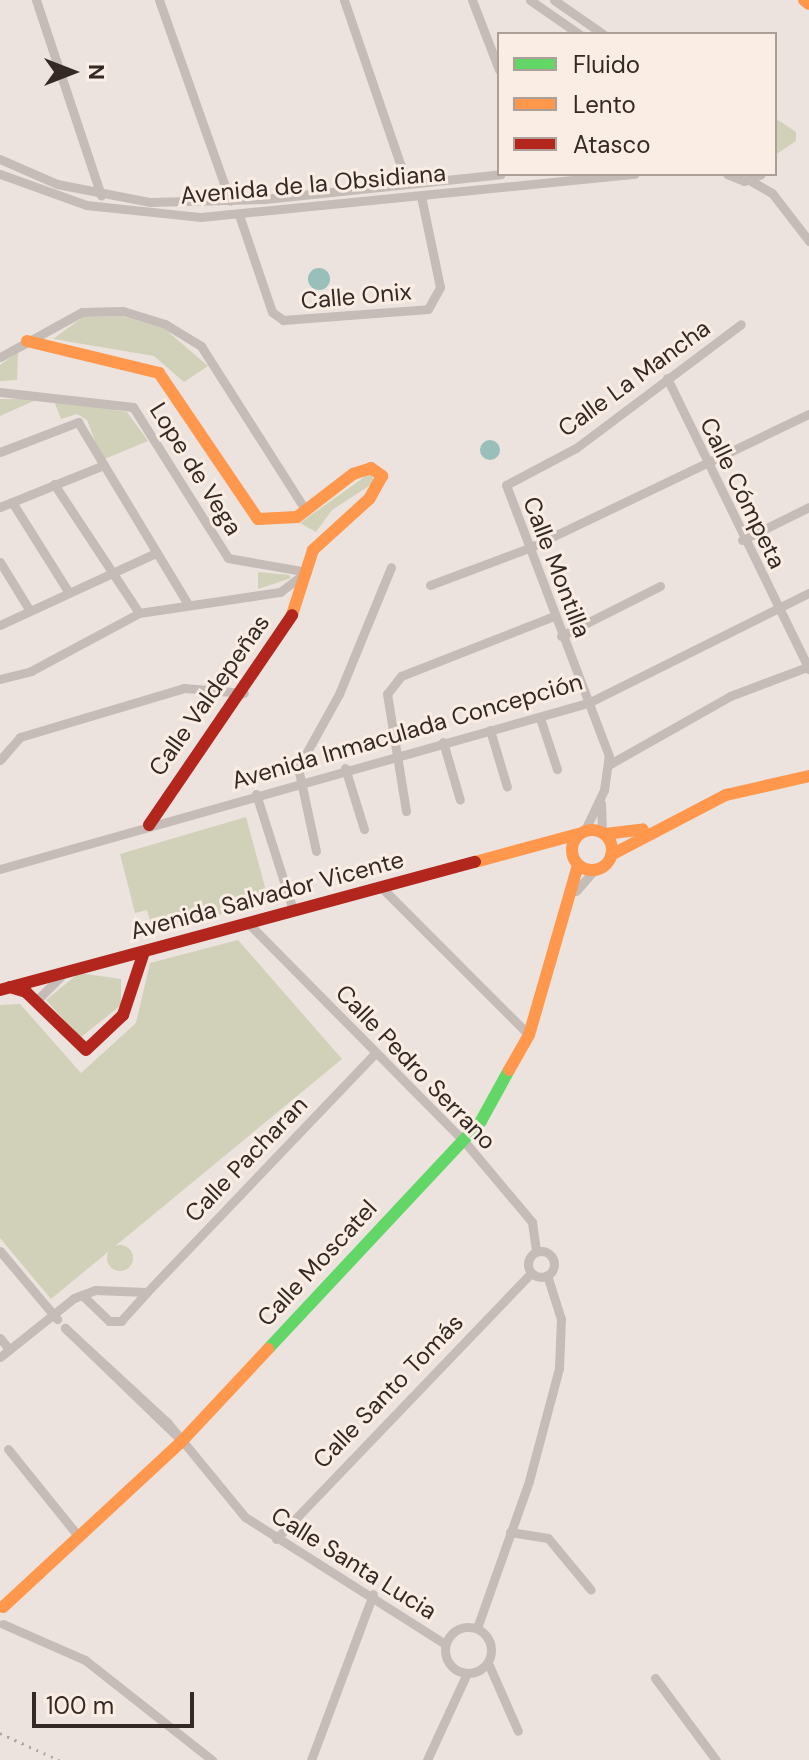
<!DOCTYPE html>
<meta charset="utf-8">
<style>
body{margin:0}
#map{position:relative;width:809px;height:1760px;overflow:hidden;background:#ece3de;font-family:"DM Sans",sans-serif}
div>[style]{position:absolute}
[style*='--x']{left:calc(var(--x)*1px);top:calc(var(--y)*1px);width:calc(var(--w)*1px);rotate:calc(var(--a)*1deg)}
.green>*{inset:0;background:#d0d1b8}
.round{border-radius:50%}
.water>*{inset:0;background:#99bfba}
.street>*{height:9px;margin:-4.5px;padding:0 4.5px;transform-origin:4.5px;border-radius:4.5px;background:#c5bcb8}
.street>.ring{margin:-4.5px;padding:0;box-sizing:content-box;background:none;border:9px solid #c5bcb8;border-radius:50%}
.fast>*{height:12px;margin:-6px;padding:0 6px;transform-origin:6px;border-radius:6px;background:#63d668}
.slow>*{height:12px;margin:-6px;padding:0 6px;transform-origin:6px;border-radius:6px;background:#ff974d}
.slow>.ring{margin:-6px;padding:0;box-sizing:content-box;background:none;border:12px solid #ff974d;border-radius:50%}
.jam>*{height:12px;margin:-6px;padding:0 6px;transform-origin:6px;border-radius:6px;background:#b3261e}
.rail>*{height:3px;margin-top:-1.5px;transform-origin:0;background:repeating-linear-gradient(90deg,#ada5a2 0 2px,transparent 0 8px)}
span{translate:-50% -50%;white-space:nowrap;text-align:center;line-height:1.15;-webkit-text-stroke:6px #faede4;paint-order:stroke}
.street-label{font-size:24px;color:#352926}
.legend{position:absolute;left:497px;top:32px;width:280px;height:144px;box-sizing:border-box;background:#faede4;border:2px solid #ab9f98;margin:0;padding:10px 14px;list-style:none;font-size:24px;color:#352926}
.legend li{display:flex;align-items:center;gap:16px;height:40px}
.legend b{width:40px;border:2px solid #ab9f98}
.north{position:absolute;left:32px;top:32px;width:80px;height:80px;-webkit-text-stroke:6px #faede4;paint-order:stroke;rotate:90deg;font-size:22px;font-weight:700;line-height:32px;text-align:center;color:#352926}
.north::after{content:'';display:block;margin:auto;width:28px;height:36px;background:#352926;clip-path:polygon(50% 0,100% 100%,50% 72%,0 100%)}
.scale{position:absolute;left:32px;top:1692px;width:162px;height:36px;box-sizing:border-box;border:4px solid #352926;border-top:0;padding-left:10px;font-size:24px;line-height:28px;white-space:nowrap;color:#352926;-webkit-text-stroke:6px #faede4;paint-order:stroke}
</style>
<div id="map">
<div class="green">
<i style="clip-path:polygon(775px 118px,796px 132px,796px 141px,775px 155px)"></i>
<i style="clip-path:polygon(122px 316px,165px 329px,208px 366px,184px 382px,154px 356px,53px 339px,83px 317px)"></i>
<i style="clip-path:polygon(18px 352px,17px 380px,0 381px,0 365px)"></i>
<i style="clip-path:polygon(0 399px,38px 399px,0 416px)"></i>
<i style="clip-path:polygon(54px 401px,127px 412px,148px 441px,102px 460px,87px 420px,77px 414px,61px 419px)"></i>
<i style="clip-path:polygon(370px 473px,375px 482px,332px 510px,316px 532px,300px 523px)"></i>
<i style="clip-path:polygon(258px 572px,289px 575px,291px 578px,258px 589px)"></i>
<i style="clip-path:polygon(246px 817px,269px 902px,153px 931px,147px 910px,135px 913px,120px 854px)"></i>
<i style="clip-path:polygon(238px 940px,342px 1059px,51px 1299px,0 1238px,0 1005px,20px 1004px,81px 1073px,136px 1023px,150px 963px)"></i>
<i style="clip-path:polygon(79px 973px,121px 979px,121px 1005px,80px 1038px,46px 1000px)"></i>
<i class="round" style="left:107px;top:1245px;width:26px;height:26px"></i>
</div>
<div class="water">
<i class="round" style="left:308px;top:268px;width:22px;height:22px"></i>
<i class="round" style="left:480px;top:440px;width:20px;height:20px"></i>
</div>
<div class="street">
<i style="--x:36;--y:0;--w:206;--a:71.6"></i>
<i style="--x:159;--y:0;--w:213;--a:70.5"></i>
<i style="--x:344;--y:0;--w:194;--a:71.1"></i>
<i style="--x:472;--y:0;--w:75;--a:68.9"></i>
<i style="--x:530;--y:0;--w:60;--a:34.8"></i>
<i style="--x:554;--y:0;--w:60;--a:34.8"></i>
<i style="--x:0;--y:159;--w:62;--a:23.7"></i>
<i style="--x:57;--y:184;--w:95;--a:11"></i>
<i style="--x:150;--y:202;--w:115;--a:-1.5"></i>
<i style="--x:265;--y:199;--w:237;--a:-6"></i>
<i style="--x:0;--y:174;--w:91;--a:19.8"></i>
<i style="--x:86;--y:205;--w:116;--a:6"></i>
<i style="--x:201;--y:217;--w:436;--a:-5.7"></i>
<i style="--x:727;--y:174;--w:18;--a:22"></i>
<i style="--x:744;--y:181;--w:18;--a:-22"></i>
<i style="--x:751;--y:181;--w:24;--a:30"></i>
<i style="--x:772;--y:193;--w:61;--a:52.4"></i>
<i style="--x:239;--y:215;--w:102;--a:71.2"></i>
<i style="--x:272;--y:312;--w:14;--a:36"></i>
<i style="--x:283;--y:320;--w:145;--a:-4.3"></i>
<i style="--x:428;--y:309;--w:25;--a:-61"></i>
<i style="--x:440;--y:287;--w:93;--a:-101.8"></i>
<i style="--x:0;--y:357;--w:94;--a:-28.8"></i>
<i style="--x:82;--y:312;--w:41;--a:-1.4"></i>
<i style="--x:123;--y:311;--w:44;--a:17.2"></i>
<i style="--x:165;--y:324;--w:42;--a:31.4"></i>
<i style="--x:201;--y:346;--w:196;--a:57.5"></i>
<i style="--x:667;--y:378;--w:324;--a:64"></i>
<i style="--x:0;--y:392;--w:134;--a:6.4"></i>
<i style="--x:133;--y:407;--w:178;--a:57.8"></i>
<i style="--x:228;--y:558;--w:80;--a:10"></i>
<i style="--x:0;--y:452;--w:84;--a:-21"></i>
<i style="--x:78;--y:422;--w:211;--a:58.9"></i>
<i style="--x:54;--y:484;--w:154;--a:56.6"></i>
<i style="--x:12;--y:502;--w:107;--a:57.9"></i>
<i style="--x:0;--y:507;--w:107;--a:-22"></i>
<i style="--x:742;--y:540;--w:75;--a:-26.2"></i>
<i style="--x:0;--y:562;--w:57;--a:58.5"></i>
<i style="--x:430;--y:585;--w:106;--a:-20.5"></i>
<i style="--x:529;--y:548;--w:310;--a:-25.6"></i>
<i style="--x:0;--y:625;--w:170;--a:-24.8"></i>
<i style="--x:561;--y:636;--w:111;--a:-26.8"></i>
<i style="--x:0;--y:679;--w:32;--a:-14"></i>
<i style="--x:31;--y:671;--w:123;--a:-28.2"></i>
<i style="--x:139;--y:613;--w:143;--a:-8.5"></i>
<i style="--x:280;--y:592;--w:31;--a:-37"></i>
<i style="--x:540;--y:718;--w:54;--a:71.6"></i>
<i style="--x:490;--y:730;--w:59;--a:73.4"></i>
<i style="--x:443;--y:742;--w:60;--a:73.7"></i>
<i style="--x:0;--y:760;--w:30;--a:-49"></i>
<i style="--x:20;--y:737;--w:171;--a:-16.6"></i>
<i style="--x:184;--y:688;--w:60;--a:4.8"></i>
<i style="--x:610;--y:764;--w:138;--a:-29.5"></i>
<i style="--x:730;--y:696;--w:82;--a:-20.6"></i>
<i style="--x:345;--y:768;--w:64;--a:72.7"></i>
<i style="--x:256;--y:794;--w:122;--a:72.3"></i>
<i style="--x:601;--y:803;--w:29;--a:88"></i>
<i style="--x:406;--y:811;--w:119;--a:-99.2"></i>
<i style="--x:387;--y:694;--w:23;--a:-52"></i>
<i style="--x:401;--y:676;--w:164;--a:-21.4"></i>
<i style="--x:585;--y:830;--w:44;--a:-64.6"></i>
<i style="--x:604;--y:790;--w:34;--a:-82"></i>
<i style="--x:609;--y:756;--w:290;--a:-110.8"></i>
<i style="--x:506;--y:485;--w:79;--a:-27.9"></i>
<i style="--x:576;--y:448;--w:206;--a:-36.9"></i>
<i style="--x:316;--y:851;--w:85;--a:-102.2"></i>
<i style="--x:298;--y:768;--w:85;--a:-61"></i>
<i style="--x:339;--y:694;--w:137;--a:-67.7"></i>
<i style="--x:0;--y:869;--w:611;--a:-15.77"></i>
<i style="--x:588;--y:703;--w:247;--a:-26.5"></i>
<i style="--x:381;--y:887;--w:209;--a:45"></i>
<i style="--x:576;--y:891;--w:28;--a:-49"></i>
<i style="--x:247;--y:922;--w:308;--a:45.3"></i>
<i style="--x:464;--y:1141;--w:106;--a:50"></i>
<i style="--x:532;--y:1222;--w:29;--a:82"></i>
<i style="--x:36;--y:1001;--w:35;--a:-45"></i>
<i class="ring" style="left:528px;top:1251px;width:17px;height:17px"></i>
<i style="--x:0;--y:1251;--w:89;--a:50"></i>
<i style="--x:147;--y:1292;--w:330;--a:-46.3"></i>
<i style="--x:0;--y:1338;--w:14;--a:51"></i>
<i style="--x:0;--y:1357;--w:95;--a:-38.6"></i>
<i style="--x:74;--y:1298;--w:9;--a:-21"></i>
<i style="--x:82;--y:1295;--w:14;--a:-21"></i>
<i style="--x:95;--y:1290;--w:52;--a:2.2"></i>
<i style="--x:147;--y:1292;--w:39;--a:132"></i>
<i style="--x:121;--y:1321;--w:12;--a:180"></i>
<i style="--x:109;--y:1321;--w:37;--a:-136"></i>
<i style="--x:182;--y:1441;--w:163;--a:-136"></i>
<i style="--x:65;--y:1328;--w:139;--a:42.7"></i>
<i style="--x:167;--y:1422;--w:123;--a:50.6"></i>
<i style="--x:245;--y:1517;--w:237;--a:32.4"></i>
<i style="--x:8;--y:1449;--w:113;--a:51.1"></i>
<i style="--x:510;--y:1532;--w:38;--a:9"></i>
<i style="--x:548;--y:1538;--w:67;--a:50.4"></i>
<i style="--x:276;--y:1539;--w:368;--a:-46.2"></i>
<i style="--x:3;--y:1624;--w:90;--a:23.7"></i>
<i style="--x:85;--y:1660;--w:162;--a:38.2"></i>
<i class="ring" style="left:445px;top:1627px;width:37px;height:37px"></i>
<i style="--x:477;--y:1628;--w:156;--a:-70.5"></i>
<i style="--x:529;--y:1481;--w:117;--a:-75.1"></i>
<i style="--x:559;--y:1368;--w:49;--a:-87.7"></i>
<i style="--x:561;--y:1319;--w:46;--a:-107.7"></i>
<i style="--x:488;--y:1663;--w:74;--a:66.2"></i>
<i style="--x:655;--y:1678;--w:102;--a:53.4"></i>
<i style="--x:311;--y:1760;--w:177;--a:-69.5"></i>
<i style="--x:427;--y:1760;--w:96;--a:-65.3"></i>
</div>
<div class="fast">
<i style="--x:268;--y:1349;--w:312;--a:-46.9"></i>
<i style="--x:481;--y:1121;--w:58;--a:-61.2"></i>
</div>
<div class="slow">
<i style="--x:804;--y:0;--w:6;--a:39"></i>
<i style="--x:27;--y:341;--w:136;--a:13.6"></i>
<i style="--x:159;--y:373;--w:176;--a:55.9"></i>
<i style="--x:258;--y:519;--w:39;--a:-3"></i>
<i style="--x:297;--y:517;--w:71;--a:-37.5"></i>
<i style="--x:353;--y:474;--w:19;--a:-18"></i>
<i style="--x:371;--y:468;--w:14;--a:36"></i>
<i style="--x:382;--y:476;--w:26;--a:119"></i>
<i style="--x:369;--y:499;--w:76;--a:137.7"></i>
<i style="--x:313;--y:550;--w:68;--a:107.9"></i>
<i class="ring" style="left:572px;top:830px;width:28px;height:28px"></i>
<i style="--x:605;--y:834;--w:38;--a:-7"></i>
<i style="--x:611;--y:855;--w:130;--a:-27.6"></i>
<i style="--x:726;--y:795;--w:85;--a:-12.9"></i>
<i style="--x:475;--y:862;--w:107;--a:-15.2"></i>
<i style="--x:509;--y:1070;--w:40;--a:-60.3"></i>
<i style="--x:529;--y:1035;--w:177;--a:-73.9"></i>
<i style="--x:3;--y:1607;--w:244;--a:-42.8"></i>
<i style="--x:182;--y:1441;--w:126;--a:-46.9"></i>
</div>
<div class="jam">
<i style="--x:149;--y:825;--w:254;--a:-55.7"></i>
<i style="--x:10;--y:987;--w:17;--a:17"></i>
<i style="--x:26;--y:992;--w:83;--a:44"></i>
<i style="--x:86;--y:1050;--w:51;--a:-43.4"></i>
<i style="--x:123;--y:1015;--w:66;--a:-71.6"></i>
<i style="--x:0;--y:990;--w:492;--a:-15.1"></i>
</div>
<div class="rail">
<i style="--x:0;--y:1733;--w:65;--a:24.6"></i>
</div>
<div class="street-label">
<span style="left:313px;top:184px;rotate:-5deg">Avenida de la Obsidiana</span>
<span style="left:356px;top:296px;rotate:-5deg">Calle Onix</span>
<span style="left:634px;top:378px;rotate:-36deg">Calle La Mancha</span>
<span style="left:196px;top:469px;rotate:58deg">Lope de Vega</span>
<span style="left:743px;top:493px;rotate:64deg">Calle Cómpeta</span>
<span style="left:557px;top:567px;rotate:69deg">Calle Montilla</span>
<span style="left:209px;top:695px;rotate:-55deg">Calle Valdepeñas</span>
<span style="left:407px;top:731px;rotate:-16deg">Avenida Inmaculada Concepción</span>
<span style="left:267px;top:895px;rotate:-15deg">Avenida Salvador Vicente</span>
<span style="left:416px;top:1067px;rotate:46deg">Calle Pedro Serrano</span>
<span style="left:246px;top:1159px;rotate:-46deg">Calle Pacharan</span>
<span style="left:317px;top:1263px;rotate:-47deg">Calle Moscatel</span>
<span style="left:388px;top:1391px;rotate:-46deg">Calle Santo Tomás</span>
<span style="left:354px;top:1563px;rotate:32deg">Calle Santa Lucia</span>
</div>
<ul class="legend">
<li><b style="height:10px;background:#63d668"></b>Fluido</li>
<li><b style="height:10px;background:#ff974d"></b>Lento</li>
<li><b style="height:10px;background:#b3261e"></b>Atasco</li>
</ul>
<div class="north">N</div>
<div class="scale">100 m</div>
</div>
